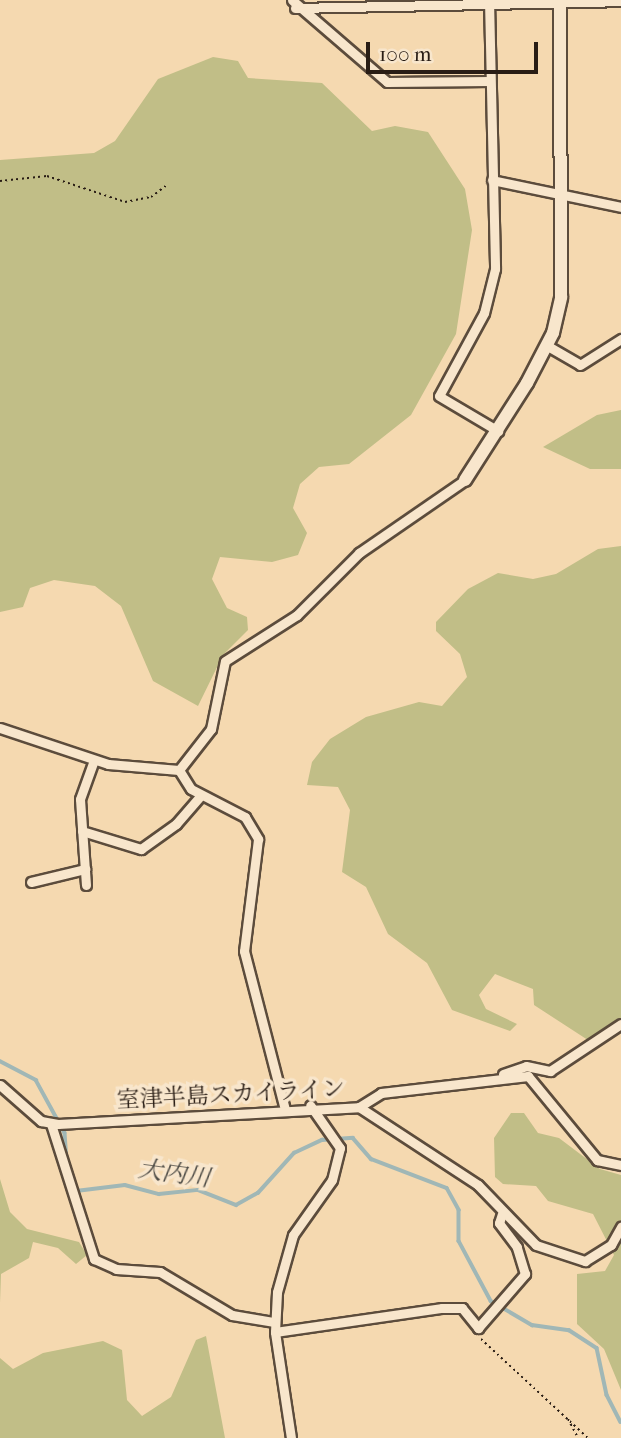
<!DOCTYPE html>
<meta charset="utf-8">
<style>
body{margin:0}
#map{position:relative;width:621px;height:1438px;overflow:hidden;background:#f5d9b0;font-family:"IM FELL French Canon","Noto Serif JP",serif}
div>[style]{position:absolute}
[style*='--x']{left:calc(var(--x)*1px);top:calc(var(--y)*1px);width:calc(var(--w)*1px);rotate:calc(var(--a)*1deg)}
.green>*{inset:0;background:#c1be87}
.stream>*{height:3.5px;margin:-1.75px;padding:0 1.75px;transform-origin:1.75px;border-radius:1.75px;background:#a0b7b6}
.path>*{height:2px;margin-top:-1px;transform-origin:0;background:repeating-linear-gradient(90deg,#291d15 0 2px,transparent 0 5.5px)}
.roads{filter:drop-shadow(2px 0 #5c4c3c) drop-shadow(-2px 0 #5c4c3c) drop-shadow(0 2px #5c4c3c) drop-shadow(0 -2px #5c4c3c)}
.minor>*{height:9px;margin:-4.5px;padding:0 4.5px;transform-origin:4.5px;border-radius:4.5px;background:#f8e6cc}
.tertiary>*{height:12px;margin:-6px;padding:0 6px;transform-origin:6px;border-radius:6px;background:#f8e6cc}
span{translate:-50% -50%;white-space:nowrap;text-align:center;line-height:1.15;-webkit-text-stroke:7px #f8e6cc;paint-order:stroke}
.street-label{font-size:23px;color:#291d15}
.water-label{font-size:24px;color:#4d4b45;font-style:italic}
.scale{position:absolute;left:366px;top:42px;width:172px;height:32px;box-sizing:border-box;border:4px solid #291d15;border-top:0;padding-left:9px;font-size:21px;line-height:24px;white-space:nowrap;color:#291d15;-webkit-text-stroke:5px #f8e6cc;paint-order:stroke}
</style>
<div id="map">
<div class="green">
<i style="clip-path:polygon(213px 57px,238px 61px,248px 78px,322px 83px,372px 131px,395px 126px,428px 132px,465px 189px,472px 230px,456px 334px,411px 415px,349px 464px,319px 467px,300px 484px,293px 508px,307px 533px,298px 555px,272px 562px,220px 557px,212px 579px,227px 608px,247px 617px,248px 630px,223px 655px,198px 706px,153px 681px,121px 606px,95px 586px,54px 580px,30px 588px,23px 607px,0 612px,0 160px,94px 153px,115px 141px,158px 79px)"></i>
<i style="clip-path:polygon(621px 410px,621px 469px,590px 469px,543px 447px,597px 415px)"></i>
<i style="clip-path:polygon(621px 546px,621px 1031px,594px 1044px,534px 1005px,533px 989px,495px 974px,479px 995px,486px 1009px,517px 1024px,510px 1031px,452px 1010px,427px 963px,388px 934px,366px 887px,342px 872px,350px 810px,338px 787px,307px 785px,312px 762px,330px 739px,366px 717px,419px 702px,442px 706px,467px 677px,460px 654px,436px 631px,436px 622px,468px 589px,498px 573px,533px 579px,556px 574px,598px 549px)"></i>
<i style="clip-path:polygon(511px 1113px,524px 1113px,538px 1133px,559px 1138px,600px 1169px,621px 1175px,621px 1390px,604px 1349px,577px 1324px,577px 1274px,605px 1271px,614px 1255px,593px 1214px,548px 1201px,536px 1186px,503px 1184px,495px 1177px,494px 1138px)"></i>
<i style="clip-path:polygon(0 1179px,10px 1212px,27px 1229px,79px 1242px,87px 1255px,76px 1264px,58px 1248px,33px 1242px,29px 1258px,1px 1274px,0 1303px)"></i>
<i style="clip-path:polygon(206px 1336px,225px 1438px,0 1438px,0 1358px,13px 1369px,43px 1353px,103px 1341px,122px 1350px,127px 1400px,142px 1416px,171px 1397px,196px 1340px)"></i>
</div>
<div class="stream">
<i style="--x:0;--y:1061;--w:41;--a:27.8"></i>
<i style="--x:36;--y:1080;--w:60;--a:61.3"></i>
<i style="--x:65;--y:1133;--w:29;--a:86"></i>
<i style="--x:76;--y:1191;--w:49;--a:-7"></i>
<i style="--x:125;--y:1185;--w:35;--a:15"></i>
<i style="--x:159;--y:1194;--w:39;--a:-6"></i>
<i style="--x:198;--y:1190;--w:41;--a:21.5"></i>
<i style="--x:236;--y:1205;--w:25;--a:-29"></i>
<i style="--x:258;--y:1193;--w:54;--a:-48"></i>
<i style="--x:294;--y:1153;--w:31;--a:-25"></i>
<i style="--x:322;--y:1140;--w:31;--a:-4"></i>
<i style="--x:353;--y:1138;--w:28;--a:49"></i>
<i style="--x:371;--y:1159;--w:81;--a:20.9"></i>
<i style="--x:447;--y:1188;--w:25;--a:61"></i>
<i style="--x:459;--y:1210;--w:31;--a:90"></i>
<i style="--x:459;--y:1241;--w:68;--a:61.9"></i>
<i style="--x:491;--y:1301;--w:48;--a:30.3"></i>
<i style="--x:532;--y:1325;--w:37;--a:8"></i>
<i style="--x:569;--y:1330;--w:33;--a:33"></i>
<i style="--x:597;--y:1348;--w:48;--a:78"></i>
<i style="--x:607;--y:1395;--w:30;--a:63"></i>
</div>
<div class="path">
<i style="--x:0;--y:181;--w:47;--a:-6.1"></i>
<i style="--x:47;--y:176;--w:82;--a:18.4"></i>
<i style="--x:125;--y:202;--w:26;--a:-11"></i>
<i style="--x:151;--y:197;--w:21;--a:-37"></i>
<i style="--x:481;--y:1339;--w:146;--a:42.8"></i>
<i style="--x:568;--y:1419;--w:21;--a:62"></i>
</div>
<div class="roads">
<div class="minor">
<i style="--x:292;--y:0;--w:125;--a:40.8"></i>
<i style="--x:387;--y:82;--w:103;--a:-0.6"></i>
<i style="--x:489;--y:0;--w:269;--a:88.7"></i>
<i style="--x:495;--y:269;--w:45;--a:104"></i>
<i style="--x:484;--y:313;--w:94;--a:118.5"></i>
<i style="--x:439;--y:396;--w:69;--a:30.7"></i>
<i style="--x:295;--y:8;--w:326;--a:-1.2"></i>
<i style="--x:492;--y:180;--w:132;--a:11.8"></i>
<i style="--x:546;--y:345;--w:39;--a:30"></i>
<i style="--x:580;--y:365;--w:49;--a:-32.4"></i>
<i style="--x:0;--y:728;--w:114;--a:18.4"></i>
<i style="--x:108;--y:764;--w:71;--a:4.8"></i>
<i style="--x:179;--y:770;--w:52;--a:-52"></i>
<i style="--x:211;--y:729;--w:69;--a:-78.4"></i>
<i style="--x:225;--y:661;--w:85;--a:-32.6"></i>
<i style="--x:297;--y:615;--w:88;--a:-45"></i>
<i style="--x:359;--y:553;--w:129;--a:-34.6"></i>
<i style="--x:179;--y:770;--w:22;--a:58"></i>
<i style="--x:191;--y:789;--w:61;--a:27.4"></i>
<i style="--x:245;--y:817;--w:26;--a:59"></i>
<i style="--x:258;--y:839;--w:113;--a:97.1"></i>
<i style="--x:244;--y:951;--w:163;--a:75.5"></i>
<i style="--x:82;--y:831;--w:62;--a:17"></i>
<i style="--x:141;--y:849;--w:43;--a:-35.5"></i>
<i style="--x:176;--y:824;--w:38;--a:-49"></i>
<i style="--x:31;--y:882;--w:56;--a:-13.5"></i>
<i style="--x:86;--y:885;--w:86;--a:-94"></i>
<i style="--x:80;--y:799;--w:41;--a:-70.3"></i>
<i style="--x:503;--y:1074;--w:24;--a:-19"></i>
<i style="--x:526;--y:1066;--w:25;--a:12"></i>
<i style="--x:550;--y:1071;--w:85;--a:-33.5"></i>
<i style="--x:0;--y:1085;--w:55;--a:41.3"></i>
<i style="--x:41;--y:1121;--w:17;--a:10"></i>
<i style="--x:58;--y:1124;--w:301;--a:-3.2"></i>
<i style="--x:359;--y:1107;--w:142;--a:33.2"></i>
<i style="--x:478;--y:1185;--w:83;--a:46"></i>
<i style="--x:536;--y:1245;--w:52;--a:18.1"></i>
<i style="--x:585;--y:1261;--w:31;--a:-32"></i>
<i style="--x:611;--y:1245;--w:21;--a:-61"></i>
<i style="--x:359;--y:1107;--w:26;--a:-32"></i>
<i style="--x:381;--y:1093;--w:148;--a:-6.6"></i>
<i style="--x:528;--y:1076;--w:109;--a:50.6"></i>
<i style="--x:597;--y:1160;--w:25;--a:12"></i>
<i style="--x:51;--y:1124;--w:142;--a:72.3"></i>
<i style="--x:94;--y:1259;--w:24;--a:24"></i>
<i style="--x:116;--y:1269;--w:44;--a:3.9"></i>
<i style="--x:160;--y:1272;--w:84;--a:30.8"></i>
<i style="--x:232;--y:1315;--w:43;--a:9.5"></i>
<i style="--x:275;--y:1332;--w:169;--a:-8.2"></i>
<i style="--x:442;--y:1308;--w:20;--a:0"></i>
<i style="--x:462;--y:1308;--w:26;--a:51"></i>
<i style="--x:478;--y:1328;--w:72;--a:-49"></i>
<i style="--x:525;--y:1274;--w:28;--a:-107"></i>
<i style="--x:517;--y:1247;--w:30;--a:-127"></i>
<i style="--x:499;--y:1223;--w:9;--a:-72"></i>
<i style="--x:291;--y:1438;--w:107;--a:-98.6"></i>
<i style="--x:275;--y:1332;--w:40;--a:-87.1"></i>
<i style="--x:277;--y:1292;--w:59;--a:-74.3"></i>
<i style="--x:293;--y:1235;--w:67;--a:-54.7"></i>
<i style="--x:332;--y:1180;--w:33;--a:-76"></i>
<i style="--x:340;--y:1148;--w:52;--a:-124.9"></i>
</div>
<div class="tertiary">
<i style="--x:465;--y:480;--w:115;--a:-57.4"></i>
<i style="--x:527;--y:383;--w:56;--a:-62.5"></i>
<i style="--x:553;--y:333;--w:37;--a:-77"></i>
<i style="--x:561;--y:297;--w:297;--a:-90.2"></i>
</div>
</div>
<div class="street-label">
<span style="left:231px;top:1095px;rotate:-3deg">室津半島スカイライン</span>
</div>
<div class="water-label">
<span style="left:174px;top:1174px;rotate:8deg">大内川</span>
</div>
<div class="scale">100 m</div>
</div>
